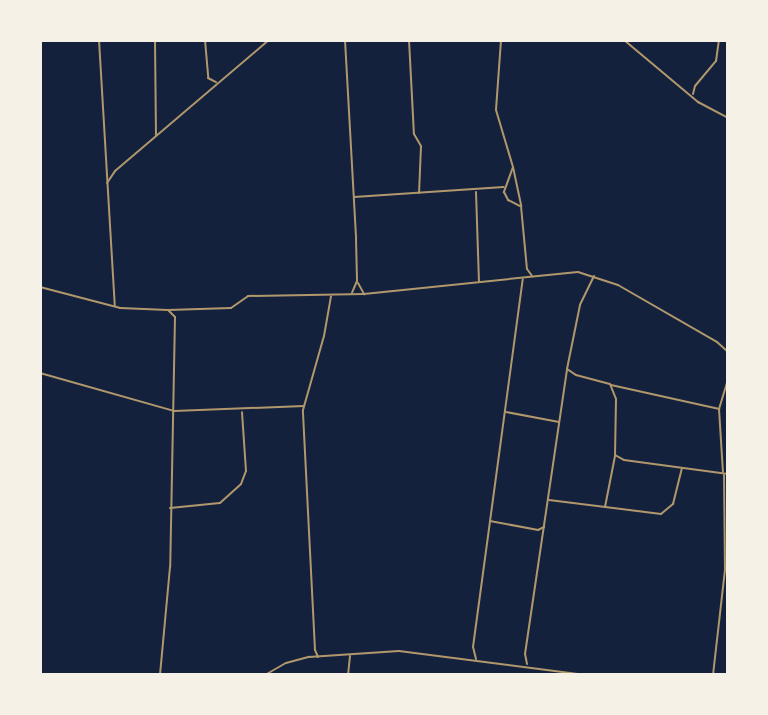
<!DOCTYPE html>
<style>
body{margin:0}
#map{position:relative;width:768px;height:715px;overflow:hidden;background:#14213d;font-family:"Crimson Pro",serif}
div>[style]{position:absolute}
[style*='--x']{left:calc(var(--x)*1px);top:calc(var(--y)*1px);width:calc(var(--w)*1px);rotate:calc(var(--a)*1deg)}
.minor>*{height:2px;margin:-1px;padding:0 1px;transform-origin:1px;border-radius:1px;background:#b1986c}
span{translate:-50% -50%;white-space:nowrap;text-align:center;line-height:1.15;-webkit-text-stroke:6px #f6f1e7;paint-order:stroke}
.frame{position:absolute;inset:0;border:42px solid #f6f1e7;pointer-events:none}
</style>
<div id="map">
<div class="minor">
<i style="--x:99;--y:40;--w:266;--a:86.6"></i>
<i style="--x:155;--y:40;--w:95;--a:89.4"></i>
<i style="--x:205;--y:40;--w:38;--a:85"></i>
<i style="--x:208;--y:78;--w:9;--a:27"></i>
<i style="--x:345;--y:40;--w:199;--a:86.8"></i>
<i style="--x:356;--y:239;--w:42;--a:88.6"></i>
<i style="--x:357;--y:281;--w:13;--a:113"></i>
<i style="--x:409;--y:40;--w:94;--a:87"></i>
<i style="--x:414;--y:134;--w:14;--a:60"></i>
<i style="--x:421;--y:146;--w:47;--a:92.4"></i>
<i style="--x:501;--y:40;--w:70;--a:94.1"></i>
<i style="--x:496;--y:110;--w:59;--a:73.4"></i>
<i style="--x:513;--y:167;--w:40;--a:78"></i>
<i style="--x:521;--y:206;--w:63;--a:84.6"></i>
<i style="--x:527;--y:269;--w:9;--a:54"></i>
<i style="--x:624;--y:40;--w:97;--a:40"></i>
<i style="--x:698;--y:102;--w:34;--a:28"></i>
<i style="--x:693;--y:94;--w:8;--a:-76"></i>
<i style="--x:695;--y:86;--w:33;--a:-50"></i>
<i style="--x:716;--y:61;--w:21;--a:-82"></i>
<i style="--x:513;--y:167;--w:27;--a:110"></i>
<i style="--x:504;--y:192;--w:9;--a:63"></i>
<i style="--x:508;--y:200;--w:13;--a:27"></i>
<i style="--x:107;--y:183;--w:14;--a:-56"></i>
<i style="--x:115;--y:171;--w:202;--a:-40.4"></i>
<i style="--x:476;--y:192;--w:89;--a:88.1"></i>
<i style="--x:354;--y:197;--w:150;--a:-3.8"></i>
<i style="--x:594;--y:276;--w:32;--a:116"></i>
<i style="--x:580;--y:305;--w:65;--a:101.5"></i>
<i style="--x:567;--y:369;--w:11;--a:34"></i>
<i style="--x:576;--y:375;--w:35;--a:15"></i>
<i style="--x:610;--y:384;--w:16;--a:68"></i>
<i style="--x:616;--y:399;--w:56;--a:91"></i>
<i style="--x:615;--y:455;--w:10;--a:29"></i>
<i style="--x:624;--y:460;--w:105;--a:7.7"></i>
<i style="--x:358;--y:283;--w:13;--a:61"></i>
<i style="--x:40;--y:287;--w:83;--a:14.7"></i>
<i style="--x:120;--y:308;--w:48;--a:2.4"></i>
<i style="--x:168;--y:310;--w:10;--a:45"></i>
<i style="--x:175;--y:317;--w:250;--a:91.1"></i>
<i style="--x:170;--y:567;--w:108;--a:95.3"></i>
<i style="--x:168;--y:310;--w:63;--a:-1.8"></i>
<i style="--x:231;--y:308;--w:21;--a:-35"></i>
<i style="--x:248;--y:296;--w:116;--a:-1"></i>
<i style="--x:364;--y:294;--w:215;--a:-5.9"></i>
<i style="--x:578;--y:272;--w:42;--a:18"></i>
<i style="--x:618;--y:285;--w:114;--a:29.9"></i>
<i style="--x:717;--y:342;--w:15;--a:42"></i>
<i style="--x:40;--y:373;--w:139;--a:15.8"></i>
<i style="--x:174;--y:411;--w:130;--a:-2.2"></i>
<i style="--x:611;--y:385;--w:111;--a:12.5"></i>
<i style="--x:719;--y:409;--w:63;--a:86.4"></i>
<i style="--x:719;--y:409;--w:30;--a:-73"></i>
<i style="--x:506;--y:412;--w:54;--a:10.7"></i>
<i style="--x:549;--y:500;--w:113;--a:7.1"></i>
<i style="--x:661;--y:514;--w:16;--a:-40"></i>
<i style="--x:673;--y:504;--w:36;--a:-76"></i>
<i style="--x:605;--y:507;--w:52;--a:-78.9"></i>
<i style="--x:170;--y:508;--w:50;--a:-5.7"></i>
<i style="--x:220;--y:503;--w:28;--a:-42"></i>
<i style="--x:241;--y:484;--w:14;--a:-69"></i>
<i style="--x:246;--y:471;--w:59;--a:-93.9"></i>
<i style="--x:490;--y:521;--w:49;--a:10.6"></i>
<i style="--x:538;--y:530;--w:7;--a:-27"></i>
<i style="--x:318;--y:657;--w:8;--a:-113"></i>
<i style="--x:315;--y:650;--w:240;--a:-92.9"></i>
<i style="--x:303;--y:410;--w:77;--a:-74.2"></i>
<i style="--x:324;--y:336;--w:40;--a:-80"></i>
<i style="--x:476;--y:659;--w:12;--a:-104"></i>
<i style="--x:473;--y:647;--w:371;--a:-82.3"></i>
<i style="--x:527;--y:664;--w:10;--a:-101"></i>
<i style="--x:525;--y:654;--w:287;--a:-81.6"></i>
<i style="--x:265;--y:675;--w:24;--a:-30"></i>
<i style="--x:286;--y:663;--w:24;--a:-15"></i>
<i style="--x:309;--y:657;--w:90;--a:-3.8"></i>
<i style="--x:399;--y:651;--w:190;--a:7.3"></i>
<i style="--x:348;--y:675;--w:19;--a:-84"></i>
<i style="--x:713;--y:675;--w:106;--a:-83.5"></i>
<i style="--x:725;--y:570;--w:95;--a:-90.6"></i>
</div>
<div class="frame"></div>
</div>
